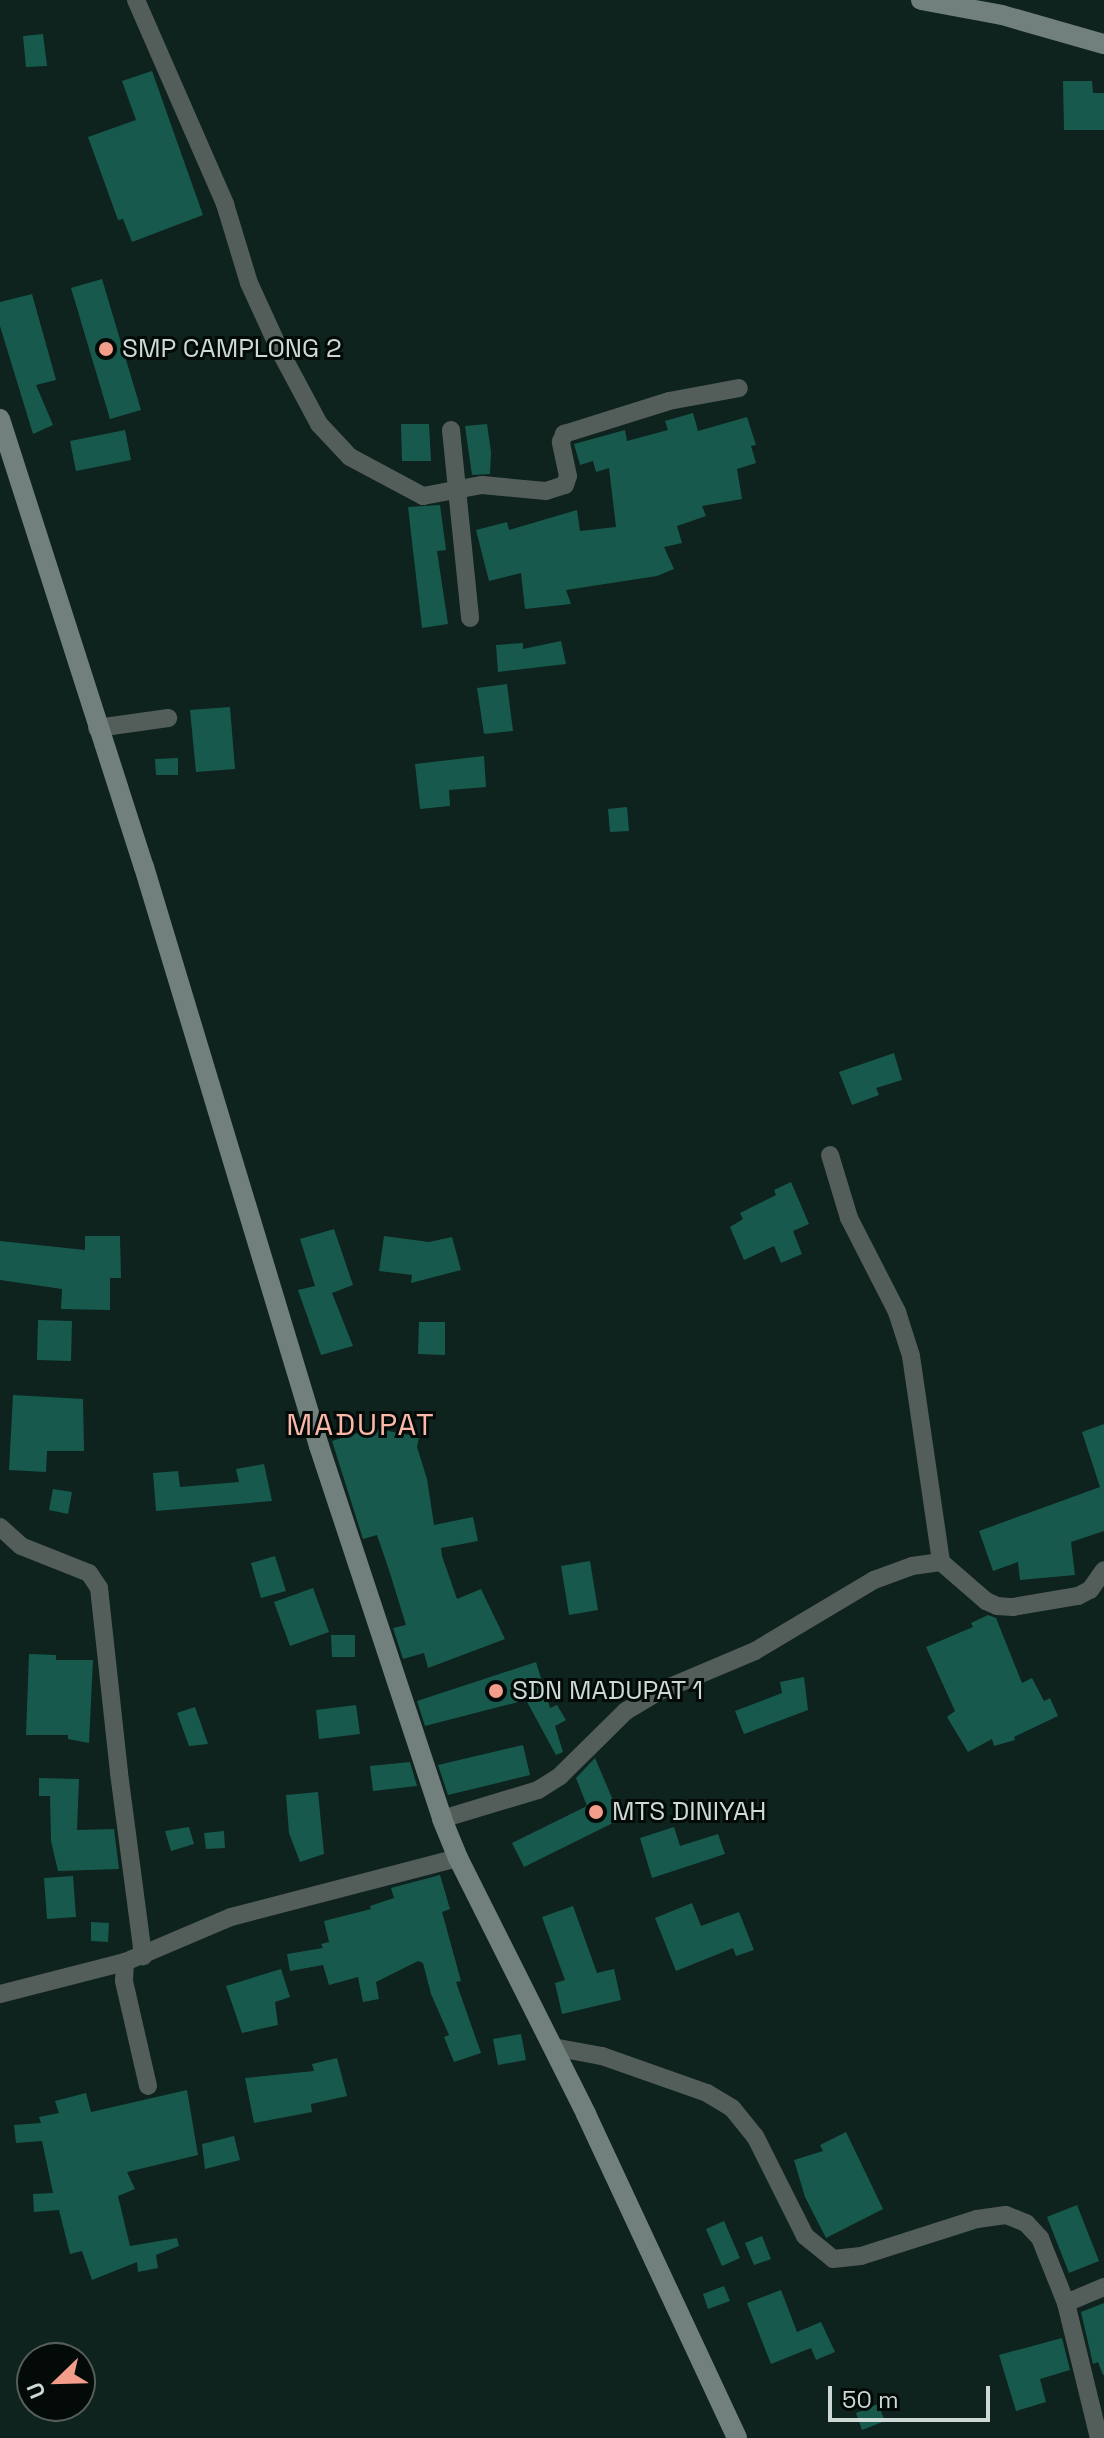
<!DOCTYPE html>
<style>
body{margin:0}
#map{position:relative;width:1104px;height:2438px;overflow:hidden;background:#0e221e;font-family:"Space Grotesk",sans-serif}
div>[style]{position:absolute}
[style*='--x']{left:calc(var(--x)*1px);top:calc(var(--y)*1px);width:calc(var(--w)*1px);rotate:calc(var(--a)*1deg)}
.building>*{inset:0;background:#175a4d}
.street>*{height:18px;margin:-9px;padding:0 9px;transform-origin:9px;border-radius:9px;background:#535d5a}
.secondary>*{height:20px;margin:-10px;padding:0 10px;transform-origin:10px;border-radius:10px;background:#71807c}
.dots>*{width:22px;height:22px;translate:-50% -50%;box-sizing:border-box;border:4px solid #030a08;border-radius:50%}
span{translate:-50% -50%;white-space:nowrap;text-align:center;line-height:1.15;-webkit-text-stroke:6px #030a08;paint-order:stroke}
.poi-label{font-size:26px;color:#ccd9d5}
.left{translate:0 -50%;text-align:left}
.quarter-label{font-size:30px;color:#fab8a9;letter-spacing:2px}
.north{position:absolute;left:16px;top:2342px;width:80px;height:80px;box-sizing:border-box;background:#030a08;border:2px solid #535d5a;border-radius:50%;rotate:247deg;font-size:22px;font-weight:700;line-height:32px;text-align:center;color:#ccd9d5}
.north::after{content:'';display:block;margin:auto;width:28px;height:36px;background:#f49d8b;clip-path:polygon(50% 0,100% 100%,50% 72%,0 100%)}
.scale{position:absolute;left:828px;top:2386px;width:162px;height:36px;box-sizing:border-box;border:4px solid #ccd9d5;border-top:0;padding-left:10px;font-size:24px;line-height:28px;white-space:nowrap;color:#ccd9d5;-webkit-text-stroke:6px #030a08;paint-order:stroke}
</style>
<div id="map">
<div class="building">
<i style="clip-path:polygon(43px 34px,47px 66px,26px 67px,23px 36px)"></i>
<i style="clip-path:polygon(152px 71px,203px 215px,132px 242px,123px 219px,118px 220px,88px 137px,136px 120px,122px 81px)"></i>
<i style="clip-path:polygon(1063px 81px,1092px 81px,1093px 93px,1104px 93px,1104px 130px,1064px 130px)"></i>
<i style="clip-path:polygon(102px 279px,141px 410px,110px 419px,71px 288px)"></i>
<i style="clip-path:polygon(32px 294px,56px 380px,36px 385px,53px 425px,33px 434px,0 326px,0 302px)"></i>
<i style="clip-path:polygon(693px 413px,698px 431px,747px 417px,756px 445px,751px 446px,756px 463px,737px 469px,742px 499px,702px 506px,706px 516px,677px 526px,682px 543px,664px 547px,674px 569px,657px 576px,566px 590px,571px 604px,525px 609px,521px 573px,489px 581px,476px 530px,507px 522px,509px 530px,577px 510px,580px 531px,616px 527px,609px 468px,596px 472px,593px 461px,580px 465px,574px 444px,625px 430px,627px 441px,668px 430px,665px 421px)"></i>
<i style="clip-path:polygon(401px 424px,429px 424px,431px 461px,402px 461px)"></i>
<i style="clip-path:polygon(487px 424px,491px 452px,490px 474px,472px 475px,465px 426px)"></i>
<i style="clip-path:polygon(125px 430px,131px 460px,76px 471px,70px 441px)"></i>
<i style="clip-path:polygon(440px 505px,446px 550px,437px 551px,448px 624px,422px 628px,408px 507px)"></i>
<i style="clip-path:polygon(561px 641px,566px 664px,498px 672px,496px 645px,523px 643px,523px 649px)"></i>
<i style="clip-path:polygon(507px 684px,513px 731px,484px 734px,477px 688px)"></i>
<i style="clip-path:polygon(230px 707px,235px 769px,196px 772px,190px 710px)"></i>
<i style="clip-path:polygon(484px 756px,486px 787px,449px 790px,450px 806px,420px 809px,415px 764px)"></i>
<i style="clip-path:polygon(178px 758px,178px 775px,156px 775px,155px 759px)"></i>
<i style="clip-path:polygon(627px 807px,629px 831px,610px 832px,608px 809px)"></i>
<i style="clip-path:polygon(894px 1053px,902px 1080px,876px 1088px,879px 1095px,852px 1105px,839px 1072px)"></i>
<i style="clip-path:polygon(791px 1182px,809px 1224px,793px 1231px,802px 1254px,781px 1263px,774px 1246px,744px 1260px,730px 1227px,743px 1219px,740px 1213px,776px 1195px,774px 1190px)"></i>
<i style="clip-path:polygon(334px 1229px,353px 1285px,332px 1293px,353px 1346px,321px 1355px,298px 1290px,315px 1286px,300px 1239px)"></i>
<i style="clip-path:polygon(85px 1236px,120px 1236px,121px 1278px,110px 1278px,110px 1310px,61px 1309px,62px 1289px,0 1280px,0 1241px,85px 1250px)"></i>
<i style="clip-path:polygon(384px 1236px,429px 1242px,452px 1237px,461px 1270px,411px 1283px,412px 1275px,379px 1271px)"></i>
<i style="clip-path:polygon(38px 1320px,72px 1321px,71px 1361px,37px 1360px)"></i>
<i style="clip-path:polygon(419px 1322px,445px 1322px,445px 1355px,418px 1354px)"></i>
<i style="clip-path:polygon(13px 1395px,83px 1399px,84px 1451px,47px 1451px,46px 1472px,9px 1470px)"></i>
<i style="clip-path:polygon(1104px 1424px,1104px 1531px,1071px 1542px,1075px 1575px,1020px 1580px,1018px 1562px,993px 1571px,979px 1531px,1100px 1487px,1082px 1432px)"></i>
<i style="clip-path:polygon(373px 1428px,419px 1437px,417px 1447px,427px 1479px,434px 1525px,473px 1517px,478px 1541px,441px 1548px,442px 1556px,457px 1599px,481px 1589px,505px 1639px,428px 1668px,424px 1653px,403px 1659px,393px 1628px,406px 1625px,389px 1570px,377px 1535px,363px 1539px,332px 1441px)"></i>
<i style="clip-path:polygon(264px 1464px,272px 1501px,156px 1511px,153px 1473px,178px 1471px,180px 1487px,239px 1482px,236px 1469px)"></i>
<i style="clip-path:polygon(53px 1489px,72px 1492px,68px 1514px,49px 1510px)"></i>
<i style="clip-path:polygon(275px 1556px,286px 1591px,261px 1598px,251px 1563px)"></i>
<i style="clip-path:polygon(590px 1561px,598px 1610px,569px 1615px,561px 1566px)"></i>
<i style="clip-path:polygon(313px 1588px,329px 1632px,290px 1646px,274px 1602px)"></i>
<i style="clip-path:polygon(988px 1615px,996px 1618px,1022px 1683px,1032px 1678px,1044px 1701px,1050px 1698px,1058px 1716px,1014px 1737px,1015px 1740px,994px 1746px,992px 1739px,968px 1752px,947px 1717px,955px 1711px,926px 1647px,973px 1627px,971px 1623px)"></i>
<i style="clip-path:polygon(331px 1635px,355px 1635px,355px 1657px,332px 1657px)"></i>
<i style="clip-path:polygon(29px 1654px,56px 1655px,56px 1660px,93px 1660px,89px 1743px,68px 1739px,68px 1735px,26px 1735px)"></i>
<i style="clip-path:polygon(536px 1662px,550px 1708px,557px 1705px,566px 1720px,555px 1726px,563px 1752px,556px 1755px,526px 1700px,425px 1726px,417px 1701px)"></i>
<i style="clip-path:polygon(804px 1677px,808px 1710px,744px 1734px,735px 1711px,782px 1693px,780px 1682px)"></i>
<i style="clip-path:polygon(356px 1705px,360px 1734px,319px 1739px,316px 1710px)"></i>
<i style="clip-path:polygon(195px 1707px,208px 1744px,189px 1746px,177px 1713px)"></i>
<i style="clip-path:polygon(523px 1745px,530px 1775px,448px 1795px,438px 1765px)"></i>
<i style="clip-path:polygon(595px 1758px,621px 1819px,524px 1867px,512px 1843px,587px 1806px,576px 1778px)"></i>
<i style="clip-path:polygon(410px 1762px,417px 1786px,373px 1791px,370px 1766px)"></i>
<i style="clip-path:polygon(39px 1778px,79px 1779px,77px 1830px,114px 1829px,119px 1869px,58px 1871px,51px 1841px,50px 1796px,39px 1796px)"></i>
<i style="clip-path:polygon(318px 1792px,324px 1854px,300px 1862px,289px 1833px,286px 1795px)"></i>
<i style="clip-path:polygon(189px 1827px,194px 1844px,171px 1851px,165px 1831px)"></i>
<i style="clip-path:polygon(674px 1827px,680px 1846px,718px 1834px,725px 1854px,652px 1878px,640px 1838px)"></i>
<i style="clip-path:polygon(224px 1831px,225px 1848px,206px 1849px,204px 1833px)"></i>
<i style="clip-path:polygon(440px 1875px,450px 1909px,442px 1912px,461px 1981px,456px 1982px,481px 2053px,454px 2062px,444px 2037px,449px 2035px,431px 1994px,423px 1963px,418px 1961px,376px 1982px,379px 1999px,363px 2002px,358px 1977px,329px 1985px,323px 1965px,290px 1971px,287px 1954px,323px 1948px,321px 1944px,329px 1942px,324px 1921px,371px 1909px,370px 1906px,394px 1898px,391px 1888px)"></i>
<i style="clip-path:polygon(73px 1876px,76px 1917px,47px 1919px,44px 1878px)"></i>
<i style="clip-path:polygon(692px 1903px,701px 1926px,739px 1912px,754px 1950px,736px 1956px,733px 1948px,676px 1971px,655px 1918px)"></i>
<i style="clip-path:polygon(573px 1906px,597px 1973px,614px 1969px,621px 2000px,562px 2014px,555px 1983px,565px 1980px,542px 1917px)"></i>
<i style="clip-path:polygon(91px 1922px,109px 1923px,108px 1942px,91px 1941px)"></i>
<i style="clip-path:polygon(281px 1969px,290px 1997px,275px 2002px,278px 2025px,242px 2033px,226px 1986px)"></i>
<i style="clip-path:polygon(521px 2034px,526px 2060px,498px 2065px,493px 2039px)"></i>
<i style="clip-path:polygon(337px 2058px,347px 2096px,311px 2104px,312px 2112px,254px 2123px,245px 2078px,314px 2071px,312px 2064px)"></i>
<i style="clip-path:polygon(187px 2090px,198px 2155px,127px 2172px,135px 2189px,118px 2196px,130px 2246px,177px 2238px,179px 2246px,156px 2255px,158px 2268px,138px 2272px,137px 2262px,92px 2280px,82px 2251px,70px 2254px,59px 2210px,34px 2212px,33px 2194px,53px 2193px,42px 2141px,16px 2143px,14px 2125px,41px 2123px,39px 2117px,59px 2113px,55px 2101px,86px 2093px,91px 2112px)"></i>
<i style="clip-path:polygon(846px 2132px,883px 2209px,826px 2238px,805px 2197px,794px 2160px,823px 2151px,820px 2145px)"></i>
<i style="clip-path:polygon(234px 2136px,240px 2160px,205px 2169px,202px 2144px)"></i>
<i style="clip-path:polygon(1077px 2205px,1099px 2261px,1069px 2273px,1047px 2217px)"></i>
<i style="clip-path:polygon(724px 2221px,740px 2258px,722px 2266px,706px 2229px)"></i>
<i style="clip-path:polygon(762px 2236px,771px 2259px,754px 2265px,745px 2243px)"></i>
<i style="clip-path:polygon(724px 2286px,730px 2301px,708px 2309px,703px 2294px)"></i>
<i style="clip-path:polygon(781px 2290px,797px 2332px,821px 2322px,835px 2352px,816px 2360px,811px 2348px,771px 2364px,747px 2303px)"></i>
<i style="clip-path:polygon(1104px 2303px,1104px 2375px,1103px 2375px,1098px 2362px,1093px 2364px,1081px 2312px)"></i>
<i style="clip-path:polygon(1062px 2338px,1070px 2370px,1040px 2379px,1046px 2402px,1016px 2411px,999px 2355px)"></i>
<i style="clip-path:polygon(878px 2404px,885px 2421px,862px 2430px,856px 2413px)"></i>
</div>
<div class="street">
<i style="--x:136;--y:0;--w:223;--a:66.4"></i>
<i style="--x:225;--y:204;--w:83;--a:73.1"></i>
<i style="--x:249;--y:283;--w:77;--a:65.4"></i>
<i style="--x:281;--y:353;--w:81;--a:61.8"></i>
<i style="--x:319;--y:424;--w:45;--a:46.8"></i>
<i style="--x:350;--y:457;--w:83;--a:28.1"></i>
<i style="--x:423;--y:496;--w:60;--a:-10.6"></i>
<i style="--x:482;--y:485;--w:64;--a:5.4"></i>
<i style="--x:546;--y:491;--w:20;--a:-18"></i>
<i style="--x:565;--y:485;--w:9;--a:-72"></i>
<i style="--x:568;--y:476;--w:35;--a:-102"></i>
<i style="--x:561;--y:442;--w:9;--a:-69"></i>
<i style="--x:564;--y:434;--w:110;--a:-17.4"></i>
<i style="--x:669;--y:401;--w:71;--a:-10.5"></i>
<i style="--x:451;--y:430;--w:189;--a:84.2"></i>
<i style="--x:97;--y:728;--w:72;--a:-8"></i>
<i style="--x:830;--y:1155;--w:66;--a:73.2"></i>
<i style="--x:849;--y:1218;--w:106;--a:62.9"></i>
<i style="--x:897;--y:1312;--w:46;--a:72.3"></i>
<i style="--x:911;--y:1356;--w:208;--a:81.7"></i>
<i style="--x:0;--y:1527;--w:28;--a:42"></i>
<i style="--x:21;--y:1546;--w:73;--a:21.7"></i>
<i style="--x:89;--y:1573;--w:18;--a:56"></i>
<i style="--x:99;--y:1588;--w:186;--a:83.8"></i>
<i style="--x:119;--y:1773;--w:185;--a:82.5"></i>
<i style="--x:442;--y:1819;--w:100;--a:-16.8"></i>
<i style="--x:538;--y:1790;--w:26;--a:-32"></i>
<i style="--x:560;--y:1776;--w:93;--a:-44.6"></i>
<i style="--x:626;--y:1711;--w:37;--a:-31"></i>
<i style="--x:658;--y:1692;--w:105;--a:-22.9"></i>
<i style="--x:755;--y:1651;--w:139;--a:-30.8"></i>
<i style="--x:874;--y:1580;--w:40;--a:-20.2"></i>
<i style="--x:912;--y:1566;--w:29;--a:-8"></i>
<i style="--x:941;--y:1562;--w:60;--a:40.9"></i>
<i style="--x:986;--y:1601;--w:12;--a:24"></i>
<i style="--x:997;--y:1606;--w:16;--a:4"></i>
<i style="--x:1013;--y:1607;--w:66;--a:-9.6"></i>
<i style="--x:1078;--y:1596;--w:13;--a:-27"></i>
<i style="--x:1090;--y:1590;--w:24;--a:-55"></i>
<i style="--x:0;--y:1994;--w:129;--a:-14.4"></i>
<i style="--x:553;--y:2047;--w:50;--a:10.4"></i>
<i style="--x:602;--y:2056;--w:111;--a:19.4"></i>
<i style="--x:707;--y:2093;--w:29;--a:31"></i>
<i style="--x:732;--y:2108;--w:36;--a:51"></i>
<i style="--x:755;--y:2136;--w:112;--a:63.4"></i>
<i style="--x:805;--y:2236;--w:36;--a:39"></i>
<i style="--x:833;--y:2259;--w:28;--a:-6"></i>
<i style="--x:861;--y:2256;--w:122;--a:-17.7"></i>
<i style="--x:977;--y:2219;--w:29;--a:-8"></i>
<i style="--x:1006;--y:2215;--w:22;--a:22"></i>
<i style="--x:1026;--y:2223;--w:21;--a:47"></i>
<i style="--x:1040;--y:2238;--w:70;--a:68.2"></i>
<i style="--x:1066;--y:2303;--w:139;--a:76.3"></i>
<i style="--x:148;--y:2086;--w:108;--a:-102.9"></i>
<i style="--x:124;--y:1981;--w:19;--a:-87"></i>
<i style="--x:125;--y:1962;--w:115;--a:-23"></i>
<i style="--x:231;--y:1917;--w:235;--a:-14.6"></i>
<i style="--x:1066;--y:2303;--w:41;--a:-22.8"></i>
</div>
<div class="secondary">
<i style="--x:921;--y:0;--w:82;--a:10.5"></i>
<i style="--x:1002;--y:15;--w:106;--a:15.9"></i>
<i style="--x:0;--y:419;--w:471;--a:72.2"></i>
<i style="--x:144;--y:867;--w:605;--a:73.18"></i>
<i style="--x:319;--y:1446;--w:393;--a:71.7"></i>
<i style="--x:442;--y:1819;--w:42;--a:67.7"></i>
<i style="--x:458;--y:1858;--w:286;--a:63.4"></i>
<i style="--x:586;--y:2114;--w:357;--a:65"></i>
</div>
<div class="dots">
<i style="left:106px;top:349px;background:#f49d8b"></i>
<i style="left:496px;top:1691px;background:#f49d8b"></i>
<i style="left:596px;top:1812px;background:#f49d8b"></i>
</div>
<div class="poi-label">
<span class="left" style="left:122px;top:349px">SMP CAMPLONG 2</span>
<span class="left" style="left:512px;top:1691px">SDN MADUPAT 1</span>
<span class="left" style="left:612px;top:1812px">MTS DINIYAH</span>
</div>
<div class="quarter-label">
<span style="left:361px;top:1425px">MADUPAT</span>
</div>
<div class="north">U</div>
<div class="scale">50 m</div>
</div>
